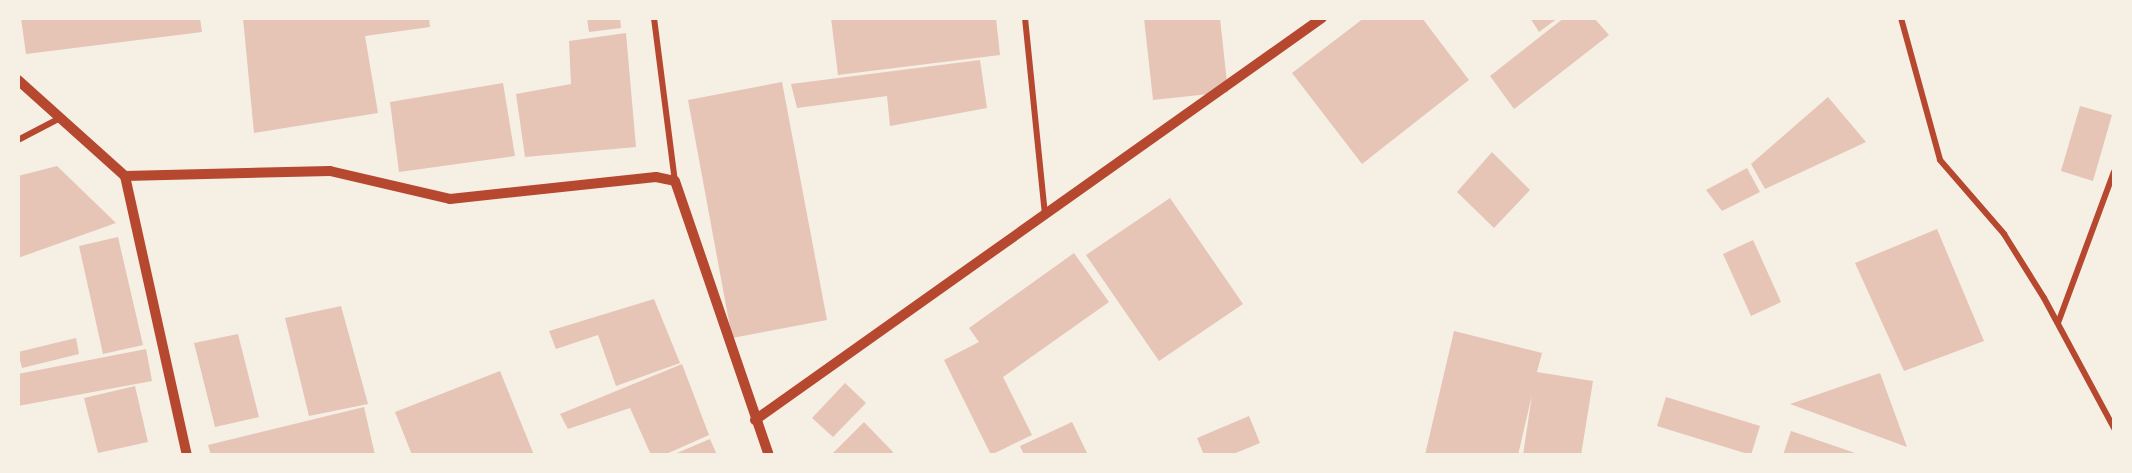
<!DOCTYPE html>
<style>
body{margin:0}
#map{position:relative;width:2132px;height:473px;overflow:hidden;background:#f6efe4;font-family:"IBM Plex Sans",sans-serif}
div>[style]{position:absolute}
[style*='--x']{left:calc(var(--x)*1px);top:calc(var(--y)*1px);width:calc(var(--w)*1px);rotate:calc(var(--a)*1deg)}
.building>*{inset:0;background:#e6c5b7}
.minor>*{height:6px;margin:-3px;padding:0 3px;transform-origin:3px;border-radius:3px;background:#b5482f}
.tertiary>*{height:10px;margin:-5px;padding:0 5px;transform-origin:5px;border-radius:5px;background:#b5482f}
span{translate:-50% -50%;white-space:nowrap;text-align:center;line-height:1.15;-webkit-text-stroke:4.5px #f6efe4;paint-order:stroke}
.frame{position:absolute;inset:0;border:20px solid #f6efe4;pointer-events:none}
</style>
<div id="map">
<div class="building">
<i style="clip-path:polygon(21px 18px,200px 18px,202px 32px,26px 54px)"></i>
<i style="clip-path:polygon(243px 18px,429px 18px,430px 27px,365px 36px,378px 113px,254px 133px)"></i>
<i style="clip-path:polygon(587px 18px,620px 18px,621px 28px,589px 32px)"></i>
<i style="clip-path:polygon(831px 18px,996px 18px,1000px 55px,838px 75px)"></i>
<i style="clip-path:polygon(1144px 18px,1220px 18px,1228px 92px,1153px 100px)"></i>
<i style="clip-path:polygon(1364px 18px,1422px 18px,1469px 80px,1362px 164px,1292px 73px)"></i>
<i style="clip-path:polygon(1530px 18px,1558px 18px,1539px 32px)"></i>
<i style="clip-path:polygon(1564px 18px,1594px 18px,1609px 35px,1514px 109px,1490px 76px)"></i>
<i style="clip-path:polygon(626px 33px,636px 147px,525px 157px,516px 94px,571px 84px,569px 41px)"></i>
<i style="clip-path:polygon(980px 60px,987px 108px,890px 126px,887px 96px,797px 108px,791px 84px)"></i>
<i style="clip-path:polygon(782px 82px,827px 320px,732px 338px,688px 100px)"></i>
<i style="clip-path:polygon(503px 83px,515px 156px,399px 172px,390px 102px)"></i>
<i style="clip-path:polygon(1828px 97px,1866px 142px,1765px 189px,1751px 164px)"></i>
<i style="clip-path:polygon(2080px 106px,2112px 115px,2093px 181px,2061px 171px)"></i>
<i style="clip-path:polygon(1492px 152px,1530px 190px,1494px 228px,1457px 192px)"></i>
<i style="clip-path:polygon(57px 166px,116px 223px,18px 258px,18px 176px)"></i>
<i style="clip-path:polygon(1747px 168px,1760px 192px,1722px 211px,1706px 190px)"></i>
<i style="clip-path:polygon(1170px 198px,1243px 304px,1159px 361px,1086px 255px)"></i>
<i style="clip-path:polygon(1937px 229px,1984px 341px,1904px 371px,1855px 263px)"></i>
<i style="clip-path:polygon(118px 237px,143px 345px,103px 354px,79px 246px)"></i>
<i style="clip-path:polygon(1753px 240px,1781px 302px,1751px 316px,1723px 254px)"></i>
<i style="clip-path:polygon(1074px 253px,1109px 302px,1003px 377px,1032px 435px,991px 455px,944px 360px,979px 342px,969px 328px)"></i>
<i style="clip-path:polygon(654px 299px,680px 363px,616px 386px,598px 335px,556px 349px,549px 331px)"></i>
<i style="clip-path:polygon(341px 306px,368px 404px,309px 416px,285px 318px)"></i>
<i style="clip-path:polygon(1454px 331px,1542px 353px,1537px 372px,1593px 381px,1581px 455px,1523px 455px,1532px 395px,1518px 455px,1425px 455px)"></i>
<i style="clip-path:polygon(238px 334px,259px 417px,215px 427px,194px 343px)"></i>
<i style="clip-path:polygon(76px 338px,79px 354px,22px 368px,18px 352px)"></i>
<i style="clip-path:polygon(146px 349px,152px 381px,18px 406px,18px 374px)"></i>
<i style="clip-path:polygon(682px 364px,709px 435px,664px 455px,651px 455px,630px 408px,568px 429px,560px 414px)"></i>
<i style="clip-path:polygon(500px 371px,534px 455px,412px 455px,395px 412px)"></i>
<i style="clip-path:polygon(1880px 373px,1907px 447px,1790px 404px)"></i>
<i style="clip-path:polygon(845px 383px,866px 403px,833px 437px,812px 418px)"></i>
<i style="clip-path:polygon(135px 386px,148px 442px,98px 453px,84px 398px)"></i>
<i style="clip-path:polygon(1666px 397px,1760px 426px,1751px 455px,1657px 426px)"></i>
<i style="clip-path:polygon(364px 407px,375px 455px,211px 455px,208px 445px)"></i>
<i style="clip-path:polygon(1249px 416px,1260px 443px,1231px 455px,1204px 455px,1197px 438px)"></i>
<i style="clip-path:polygon(864px 422px,893px 452px,891px 455px,831px 455px)"></i>
<i style="clip-path:polygon(1072px 422px,1088px 455px,1024px 455px,1020px 446px)"></i>
<i style="clip-path:polygon(1791px 431px,1861px 455px,1783px 455px)"></i>
<i style="clip-path:polygon(710px 439px,717px 455px,672px 455px)"></i>
</div>
<div class="minor">
<i style="--x:654;--y:18;--w:164;--a:82.7"></i>
<i style="--x:1025;--y:18;--w:197;--a:84.2"></i>
<i style="--x:1901;--y:18;--w:147;--a:74.6"></i>
<i style="--x:1940;--y:160;--w:98;--a:49.1"></i>
<i style="--x:2004;--y:234;--w:75;--a:58"></i>
<i style="--x:2044;--y:298;--w:148;--a:61.7"></i>
<i style="--x:18;--y:140;--w:47;--a:-27.6"></i>
<i style="--x:2058;--y:323;--w:161;--a:-69.7"></i>
</div>
<div class="tertiary">
<i style="--x:18;--y:80;--w:144;--a:41.9"></i>
<i style="--x:125;--y:176;--w:286;--a:77.5"></i>
<i style="--x:125;--y:176;--w:205;--a:-1.4"></i>
<i style="--x:330;--y:171;--w:123;--a:13.1"></i>
<i style="--x:450;--y:199;--w:207;--a:-6.1"></i>
<i style="--x:656;--y:177;--w:19;--a:12"></i>
<i style="--x:675;--y:181;--w:290;--a:71.1"></i>
<i style="--x:755;--y:420;--w:695;--a:-35.34"></i>
</div>
<div class="frame"></div>
</div>
